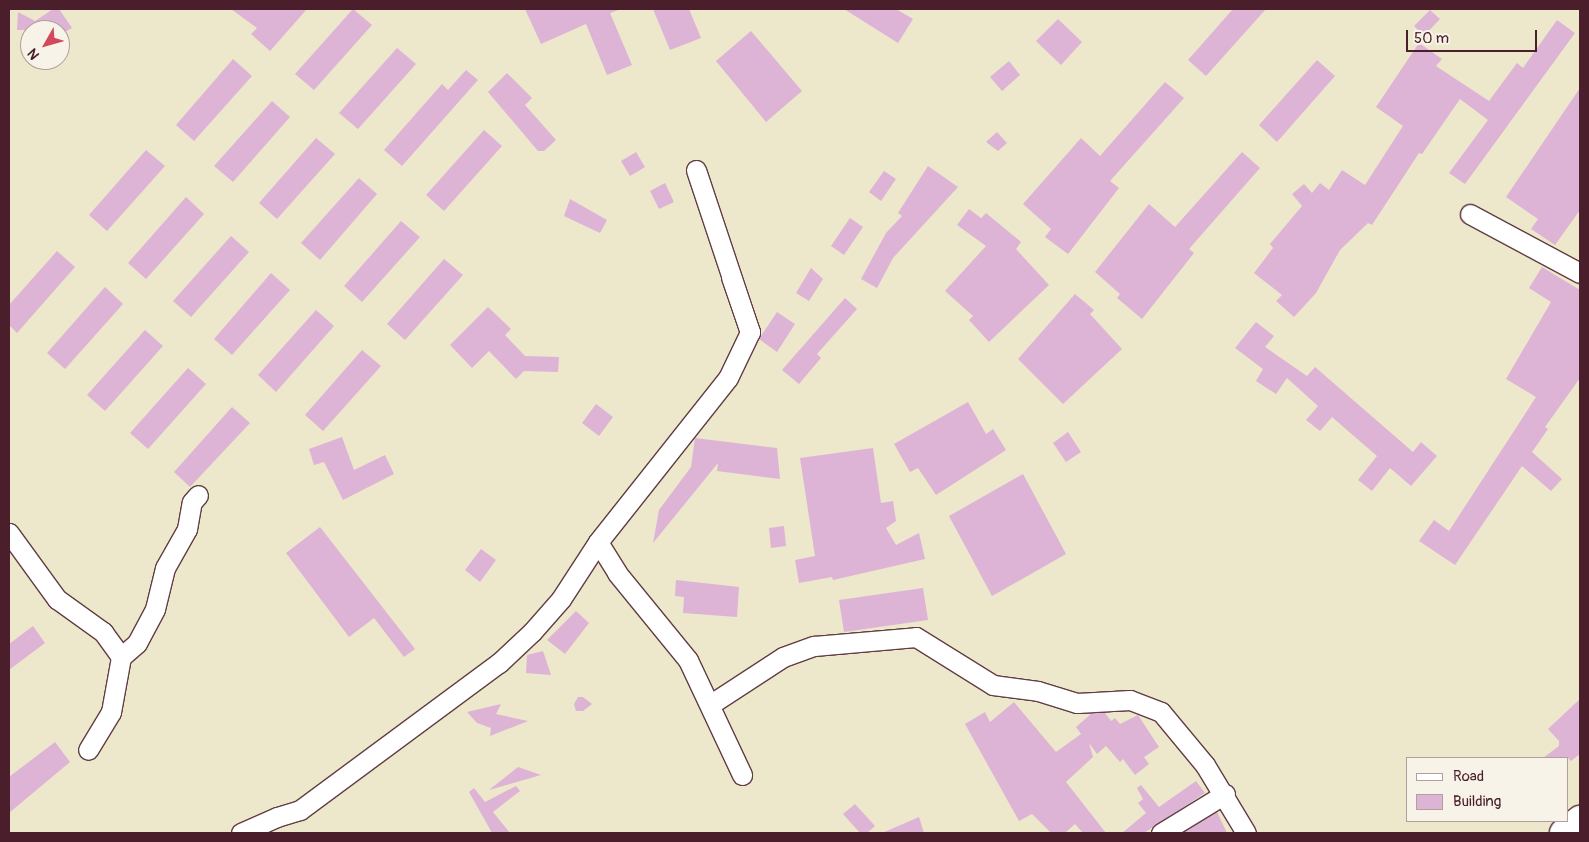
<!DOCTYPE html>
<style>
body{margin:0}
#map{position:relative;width:1589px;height:842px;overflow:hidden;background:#ede7cc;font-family:Pangolin,sans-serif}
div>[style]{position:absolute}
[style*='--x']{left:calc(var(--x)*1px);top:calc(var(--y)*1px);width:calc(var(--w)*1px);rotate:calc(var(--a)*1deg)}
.building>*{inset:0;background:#ddb4d5}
.roads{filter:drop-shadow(1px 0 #623d43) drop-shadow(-1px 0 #623d43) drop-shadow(0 1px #623d43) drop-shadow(0 -1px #623d43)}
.street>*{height:19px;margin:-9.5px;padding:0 9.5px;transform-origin:9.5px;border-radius:9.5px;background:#fff}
.primary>*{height:28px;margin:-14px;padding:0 14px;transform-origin:14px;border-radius:14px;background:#fff}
span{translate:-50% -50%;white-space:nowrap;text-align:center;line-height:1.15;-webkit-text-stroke:4px #f7f3e8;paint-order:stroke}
.frame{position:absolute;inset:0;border:10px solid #4a1f2b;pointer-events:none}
.legend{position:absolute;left:1406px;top:757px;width:162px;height:65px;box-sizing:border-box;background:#f7f3e8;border:1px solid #b29e9c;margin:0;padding:6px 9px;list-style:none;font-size:15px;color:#4a1f2b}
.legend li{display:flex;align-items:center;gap:10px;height:25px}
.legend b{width:25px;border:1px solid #b29e9c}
.north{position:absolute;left:20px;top:20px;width:50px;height:50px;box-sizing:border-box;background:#f7f3e8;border:1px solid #b29e9c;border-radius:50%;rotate:232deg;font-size:14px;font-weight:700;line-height:20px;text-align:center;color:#4a1f2b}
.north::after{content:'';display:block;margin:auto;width:18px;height:22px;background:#d1495b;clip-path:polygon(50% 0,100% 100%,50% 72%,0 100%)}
.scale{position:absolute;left:1406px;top:30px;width:131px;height:22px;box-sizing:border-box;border:2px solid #4a1f2b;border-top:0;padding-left:6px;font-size:15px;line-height:18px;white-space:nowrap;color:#4a1f2b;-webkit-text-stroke:4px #f7f3e8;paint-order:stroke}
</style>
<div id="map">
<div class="building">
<i style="clip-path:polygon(53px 9px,59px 9px,72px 28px,60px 35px,60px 30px,17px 30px,18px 12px,35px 21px)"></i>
<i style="clip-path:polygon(231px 9px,307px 9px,270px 51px,251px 34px,257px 28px)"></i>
<i style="clip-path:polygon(353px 9px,372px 25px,314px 90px,295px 74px)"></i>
<i style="clip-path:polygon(525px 9px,621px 9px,610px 13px,632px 65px,607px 75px,586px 24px,541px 44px)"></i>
<i style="clip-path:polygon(653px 9px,689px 9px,701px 38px,670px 50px)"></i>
<i style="clip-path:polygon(844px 9px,896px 9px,913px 19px,898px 43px)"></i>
<i style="clip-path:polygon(1233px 9px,1266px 9px,1206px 76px,1188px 60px)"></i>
<i style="clip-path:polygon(1430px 10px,1440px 19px,1424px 36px,1414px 26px)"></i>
<i style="clip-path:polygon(1058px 19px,1082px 42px,1061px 65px,1036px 41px)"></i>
<i style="clip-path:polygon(1557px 20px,1575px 33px,1465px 184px,1449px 173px,1488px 120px,1460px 99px,1422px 154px,1419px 153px,1372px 225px,1368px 223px,1340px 250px,1316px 293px,1294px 317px,1276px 301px,1282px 295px,1254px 273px,1273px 248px,1270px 244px,1302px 206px,1292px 194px,1304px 184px,1312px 193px,1320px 183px,1329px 190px,1342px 170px,1365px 185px,1403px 126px,1376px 107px,1419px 43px,1442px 59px,1436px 66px,1489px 101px,1517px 63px,1523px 68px)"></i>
<i style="clip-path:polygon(751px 31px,802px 91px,766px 122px,716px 61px)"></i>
<i style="clip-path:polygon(397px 48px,416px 64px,358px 129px,339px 113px)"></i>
<i style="clip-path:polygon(233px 59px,252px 76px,194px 141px,176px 125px)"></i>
<i style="clip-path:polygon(1317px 60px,1335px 76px,1277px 142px,1259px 125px)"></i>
<i style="clip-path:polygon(1009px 61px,1020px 75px,1002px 91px,990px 77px)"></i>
<i style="clip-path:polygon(466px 70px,478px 80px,402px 166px,384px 150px,442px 84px,448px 90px)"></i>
<i style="clip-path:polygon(507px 73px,532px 98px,525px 105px,556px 140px,544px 151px,538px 151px,488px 92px)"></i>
<i style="clip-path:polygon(1165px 82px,1184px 98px,1110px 181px,1119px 188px,1068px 254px,1045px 237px,1051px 229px,1023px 204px,1081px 138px,1100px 156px)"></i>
<i style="clip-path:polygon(1580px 88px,1580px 210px,1555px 245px,1531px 229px,1538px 219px,1506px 197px)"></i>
<i style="clip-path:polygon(272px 101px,290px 117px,233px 182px,214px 166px)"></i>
<i style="clip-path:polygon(484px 130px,502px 146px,444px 211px,426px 195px)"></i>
<i style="clip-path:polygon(997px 132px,1007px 143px,998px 151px,986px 142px)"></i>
<i style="clip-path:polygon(316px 138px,335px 154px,277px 219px,259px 203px)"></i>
<i style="clip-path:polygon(146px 150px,165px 166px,107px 231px,89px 215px)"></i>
<i style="clip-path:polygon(636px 152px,645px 167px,630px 176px,621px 161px)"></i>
<i style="clip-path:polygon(1242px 152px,1260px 168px,1189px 249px,1194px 253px,1142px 319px,1117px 298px,1120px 294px,1095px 272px,1149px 204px,1175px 227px)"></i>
<i style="clip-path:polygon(928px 166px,958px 187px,893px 258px,877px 288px,861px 279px,886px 233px,902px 216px,898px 213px)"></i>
<i style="clip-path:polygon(884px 171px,896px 179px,881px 201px,869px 192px)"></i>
<i style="clip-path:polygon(359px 178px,377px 194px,320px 260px,301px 243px)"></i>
<i style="clip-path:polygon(665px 183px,674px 202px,659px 209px,650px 191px)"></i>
<i style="clip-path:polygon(186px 197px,204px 214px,146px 279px,128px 263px)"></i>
<i style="clip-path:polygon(570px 199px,607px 220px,600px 233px,564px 216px)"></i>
<i style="clip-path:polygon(969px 209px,981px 218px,986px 213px,1021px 242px,1016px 249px,1049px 285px,989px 342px,969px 320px,973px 316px,945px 291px,986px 246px,957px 225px)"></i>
<i style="clip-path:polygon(850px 218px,863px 227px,844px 255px,831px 246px)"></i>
<i style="clip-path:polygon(401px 221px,420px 237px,362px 302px,344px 286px)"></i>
<i style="clip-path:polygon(231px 236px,249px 252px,191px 317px,173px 301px)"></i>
<i style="clip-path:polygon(57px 251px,75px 267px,17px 333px,9px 325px,9px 305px)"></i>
<i style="clip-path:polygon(444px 259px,463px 275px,405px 340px,387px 324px)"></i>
<i style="clip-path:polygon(1542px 267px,1580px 290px,1580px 378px,1545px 427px,1548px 429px,1532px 452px,1562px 479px,1551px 491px,1522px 466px,1455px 565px,1419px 541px,1434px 520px,1449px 531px,1536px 397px,1506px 379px,1551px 302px,1529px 288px)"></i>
<i style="clip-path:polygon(811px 268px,823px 279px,809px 301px,796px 293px)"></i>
<i style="clip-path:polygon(271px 273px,290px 290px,232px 355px,214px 339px)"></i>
<i style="clip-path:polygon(105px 287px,123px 304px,65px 369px,47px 353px)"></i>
<i style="clip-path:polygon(1075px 294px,1094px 310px,1090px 314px,1122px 349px,1063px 404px,1018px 359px)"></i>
<i style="clip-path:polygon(845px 298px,857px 309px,817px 354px,821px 358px,799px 384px,782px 370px)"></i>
<i style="clip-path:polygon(488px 307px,511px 329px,505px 335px,525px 356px,559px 357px,558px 372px,524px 371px,516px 379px,489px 351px,472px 368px,450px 345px)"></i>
<i style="clip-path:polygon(316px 310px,334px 326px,276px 392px,258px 375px)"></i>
<i style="clip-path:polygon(777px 312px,795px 324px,777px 352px,759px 339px)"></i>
<i style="clip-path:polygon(1256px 322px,1274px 336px,1265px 347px,1307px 376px,1315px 367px,1413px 452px,1421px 442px,1437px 456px,1411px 486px,1390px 468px,1372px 491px,1358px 480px,1377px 456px,1332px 417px,1320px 431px,1306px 420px,1318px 406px,1287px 378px,1276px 394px,1256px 381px,1263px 369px,1235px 348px)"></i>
<i style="clip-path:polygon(145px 330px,163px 346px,105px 411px,87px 395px)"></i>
<i style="clip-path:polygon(362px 350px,381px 366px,323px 431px,305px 415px)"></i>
<i style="clip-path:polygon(188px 368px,206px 384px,148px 449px,130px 433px)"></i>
<i style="clip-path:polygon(968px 402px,986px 434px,993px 429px,1006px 450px,936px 495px,918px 468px,910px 472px,894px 444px)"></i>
<i style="clip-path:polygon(596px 404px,613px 417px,599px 436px,582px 423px)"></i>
<i style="clip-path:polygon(232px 407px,250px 423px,190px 487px,174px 472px)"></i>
<i style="clip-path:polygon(1068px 432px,1081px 452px,1066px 462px,1053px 443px)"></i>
<i style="clip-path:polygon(342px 437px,354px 470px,385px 455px,394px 474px,343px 500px,324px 462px,314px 465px,309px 449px)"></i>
<i style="clip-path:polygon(695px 438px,777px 448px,780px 479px,717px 471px,718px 463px,653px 543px,659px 510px,691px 467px)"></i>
<i style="clip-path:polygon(873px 448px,881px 503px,893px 501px,896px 521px,886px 528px,896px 545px,919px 533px,925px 559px,833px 580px,832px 577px,799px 583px,795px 560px,815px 556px,800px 458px)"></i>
<i style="clip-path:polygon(1023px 474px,1066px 554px,992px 596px,949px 516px)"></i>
<i style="clip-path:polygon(784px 526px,786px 546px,771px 548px,769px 528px)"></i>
<i style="clip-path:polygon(320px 527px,415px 649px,404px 657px,374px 618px,349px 637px,286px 553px)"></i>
<i style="clip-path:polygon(481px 549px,496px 560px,480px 582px,465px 570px)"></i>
<i style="clip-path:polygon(676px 580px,739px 587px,737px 617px,683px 613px,684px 597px,675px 596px)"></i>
<i style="clip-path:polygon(923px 588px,928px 620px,844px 632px,839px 600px)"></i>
<i style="clip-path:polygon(576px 611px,589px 623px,565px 654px,547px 640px)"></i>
<i style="clip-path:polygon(33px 626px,45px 643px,9px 670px,9px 644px)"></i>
<i style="clip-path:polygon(543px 651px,551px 675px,526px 673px,527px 655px)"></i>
<i style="clip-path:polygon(578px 697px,583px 697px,592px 704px,583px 711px,576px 711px,574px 704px)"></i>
<i style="clip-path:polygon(1580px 699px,1580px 754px,1571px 761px,1568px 758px,1543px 758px,1559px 746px,1559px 741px,1548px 729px)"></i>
<i style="clip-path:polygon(1014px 702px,1056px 752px,1081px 734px,1076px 727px,1092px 713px,1105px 713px,1111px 721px,1115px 718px,1120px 724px,1138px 715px,1159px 747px,1144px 757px,1149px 764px,1135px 775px,1123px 759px,1120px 762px,1106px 746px,1097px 754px,1089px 743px,1093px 757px,1066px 782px,1106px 833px,1083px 833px,1075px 824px,1065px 833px,1051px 833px,1032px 814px,1019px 821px,965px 724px,985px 712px,990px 722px)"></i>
<i style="clip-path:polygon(501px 704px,496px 714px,528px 721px,490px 736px,491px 728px,477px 723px,467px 712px)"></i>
<i style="clip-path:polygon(55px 742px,70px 762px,9px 813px,9px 777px)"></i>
<i style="clip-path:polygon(518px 767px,541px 775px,489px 790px)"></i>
<i style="clip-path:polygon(1196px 781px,1205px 793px,1144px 833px,1122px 833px,1146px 813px,1138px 803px,1143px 799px,1137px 788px,1141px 785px,1159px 807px)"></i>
<i style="clip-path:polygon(516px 786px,520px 791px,493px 812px,510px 833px,492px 833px,469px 792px,474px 788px,485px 802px)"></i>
<i style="clip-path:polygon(855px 804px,875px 826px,867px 833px,860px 833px,843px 814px)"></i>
<i style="clip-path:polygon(1217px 812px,1227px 833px,1182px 833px)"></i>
<i style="clip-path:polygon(919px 817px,924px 833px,882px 833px)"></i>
</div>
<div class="roads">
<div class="street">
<i style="--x:696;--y:170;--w:171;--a:71.6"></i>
<i style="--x:750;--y:332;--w:58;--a:-109.1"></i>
<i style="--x:1470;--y:214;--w:125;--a:28.2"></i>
<i style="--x:9;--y:533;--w:82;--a:54"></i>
<i style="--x:57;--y:599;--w:57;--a:35.7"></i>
<i style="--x:103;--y:632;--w:31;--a:54"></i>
<i style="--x:121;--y:657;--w:56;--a:100.3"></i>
<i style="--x:111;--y:712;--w:44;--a:121.2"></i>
<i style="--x:598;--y:542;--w:36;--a:58"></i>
<i style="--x:617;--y:573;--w:112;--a:50.8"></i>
<i style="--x:688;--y:660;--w:127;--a:64.8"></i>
<i style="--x:121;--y:657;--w:21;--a:-41"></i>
<i style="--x:137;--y:643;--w:38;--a:-62"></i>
<i style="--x:155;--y:609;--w:42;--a:-76.3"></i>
<i style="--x:165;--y:568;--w:45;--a:-60.6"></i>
<i style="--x:187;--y:529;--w:27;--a:-80"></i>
<i style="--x:192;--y:502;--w:9;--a:-49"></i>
<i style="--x:711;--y:704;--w:86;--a:-33.1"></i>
<i style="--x:783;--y:657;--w:33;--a:-20"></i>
<i style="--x:814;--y:646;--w:102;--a:-5"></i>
<i style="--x:916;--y:637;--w:91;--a:31.9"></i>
<i style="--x:993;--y:685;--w:45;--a:7.6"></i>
<i style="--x:1038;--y:691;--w:41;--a:17.1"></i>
<i style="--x:1077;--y:703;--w:53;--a:-3.2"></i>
<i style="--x:1130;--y:700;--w:33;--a:21"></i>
<i style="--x:1161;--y:712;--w:69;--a:50.3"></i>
<i style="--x:1205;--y:765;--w:79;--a:58.9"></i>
<i style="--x:241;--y:833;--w:39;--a:-24"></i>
<i style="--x:277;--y:817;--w:24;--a:-17"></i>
<i style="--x:300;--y:810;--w:247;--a:-36.5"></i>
<i style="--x:499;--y:663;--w:45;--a:-43.2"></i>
<i style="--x:532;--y:632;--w:44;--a:-48.7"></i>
<i style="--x:561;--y:599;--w:68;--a:-57"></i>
<i style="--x:598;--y:542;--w:209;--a:-51.6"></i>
<i style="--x:728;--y:378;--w:51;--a:-64.4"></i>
<i style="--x:1161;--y:833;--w:75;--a:-31.4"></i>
</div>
<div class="primary">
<i style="--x:1564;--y:833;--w:21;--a:-39"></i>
</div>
</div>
<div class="frame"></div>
<ul class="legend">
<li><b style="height:6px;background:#fff"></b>Road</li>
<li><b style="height:14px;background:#ddb4d5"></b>Building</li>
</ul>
<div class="north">N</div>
<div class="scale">50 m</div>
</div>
